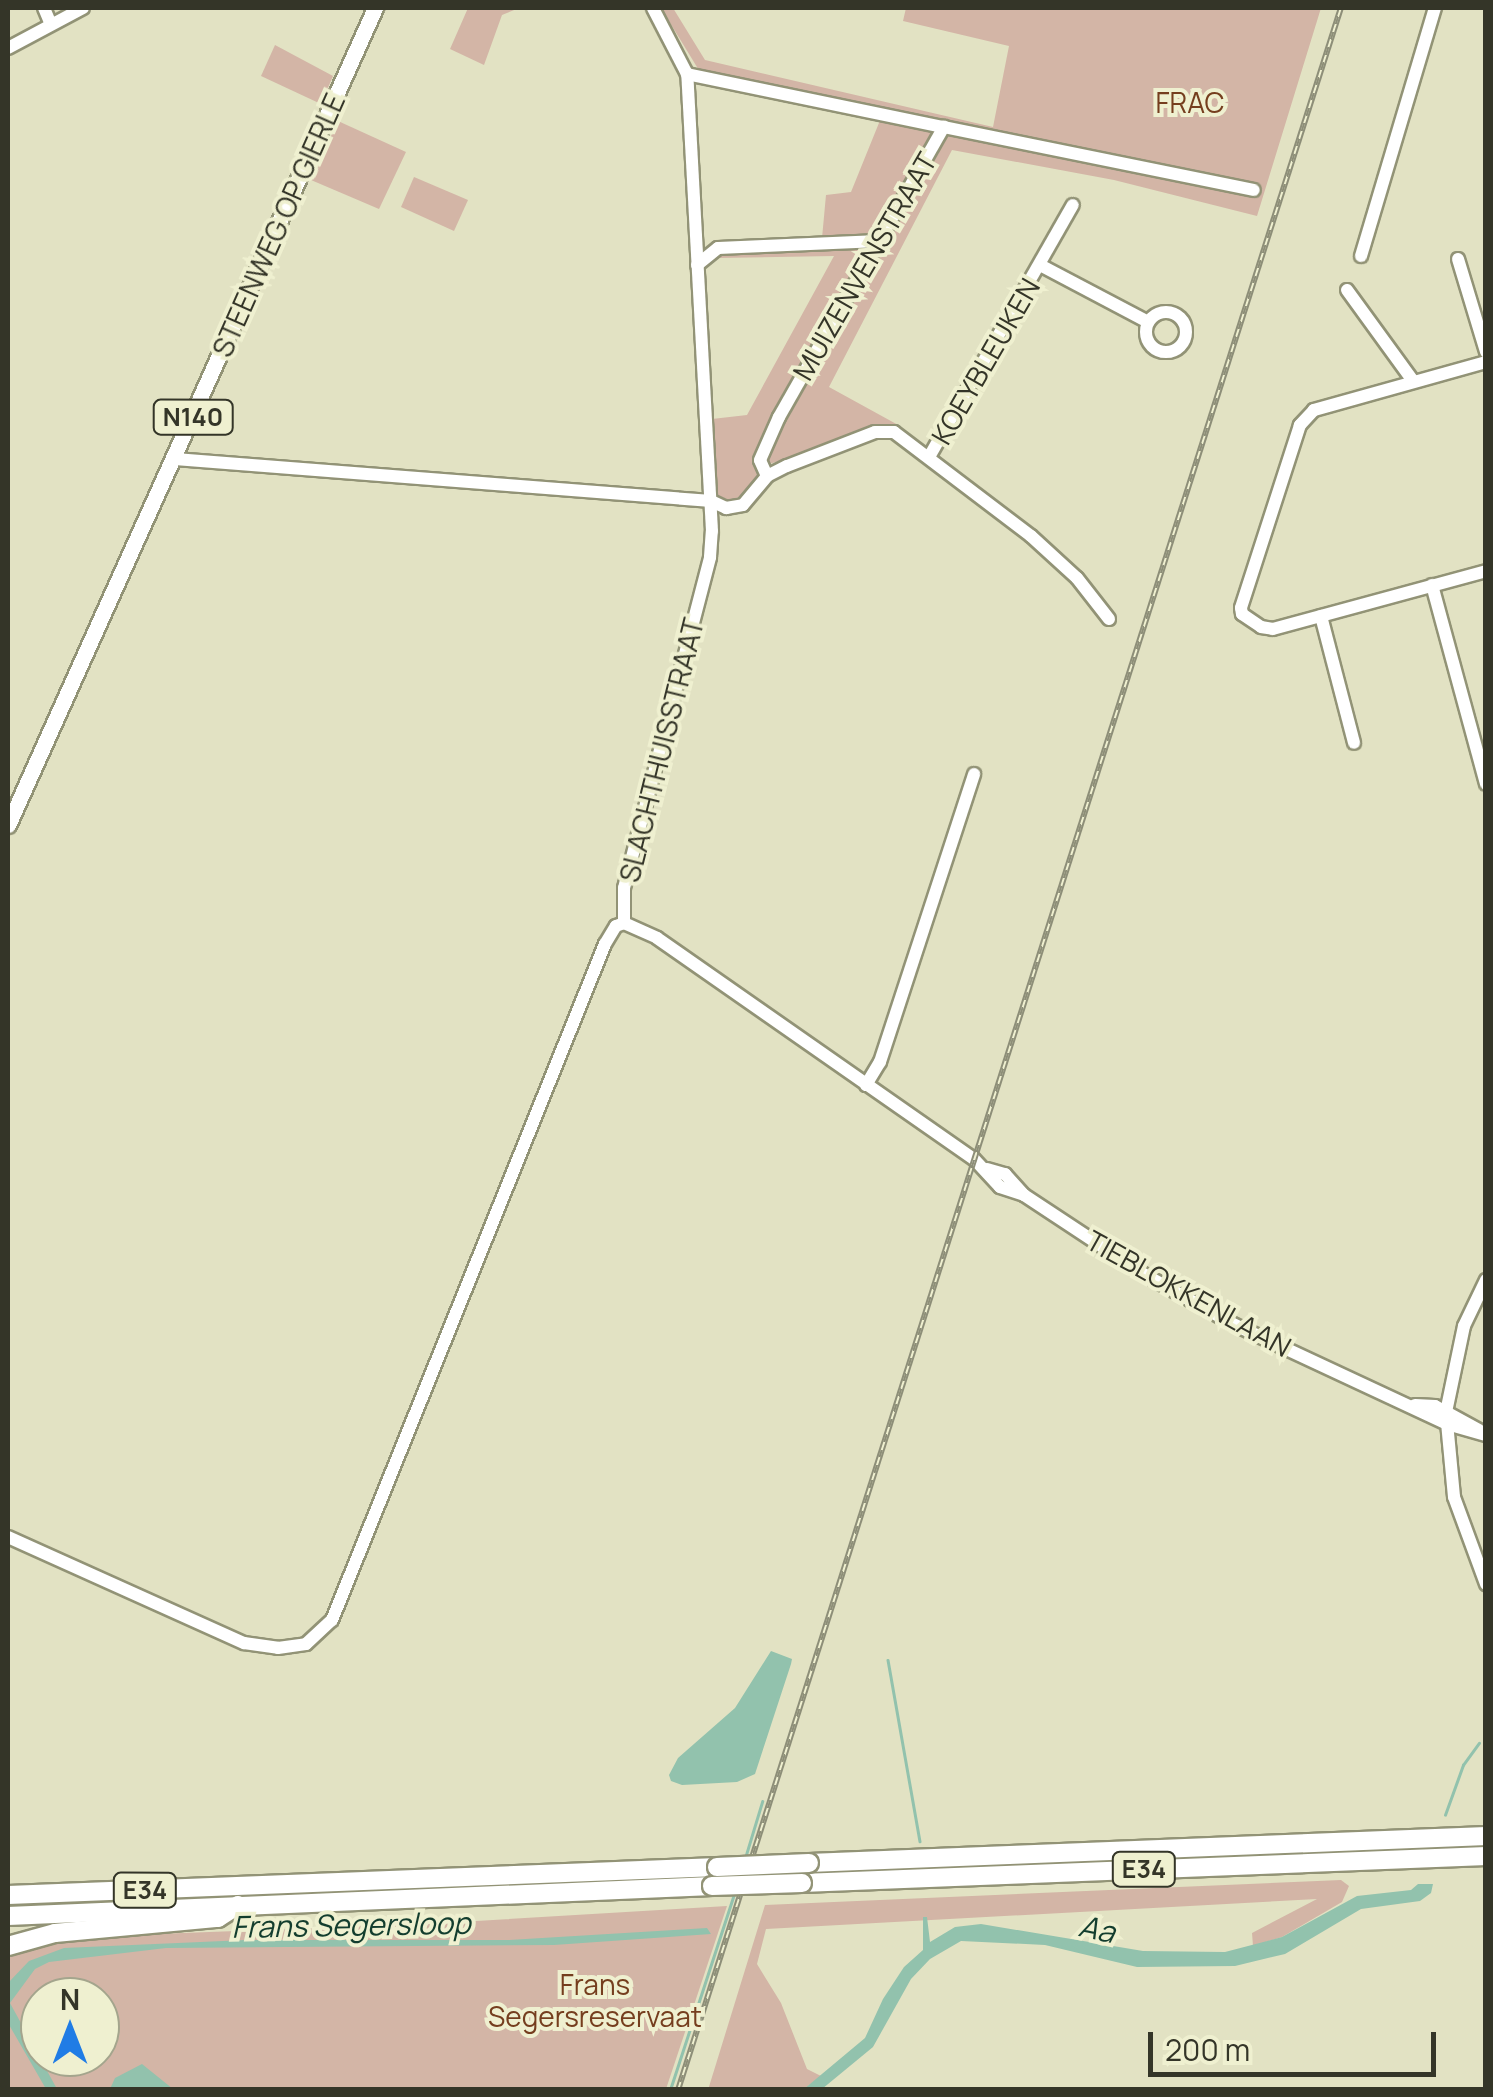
<!DOCTYPE html>
<style>
body{margin:0}
#map{position:relative;width:1493px;height:2097px;overflow:hidden;background:#e2e2c3;font-family:Manrope,sans-serif}
div>[style]{position:absolute}
[style*='--x']{left:calc(var(--x)*1px);top:calc(var(--y)*1px);width:calc(var(--w)*1px);rotate:calc(var(--a)*1deg)}
.green>*{inset:0;background:#d3b5a6}
.water>*{inset:0;background:#92c2ad}
.stream>*{height:2.5px;margin:-1.25px;padding:0 1.25px;transform-origin:1.25px;border-radius:1.25px;background:#92c2ad}
.roads{filter:drop-shadow(2px 0 #929376) drop-shadow(-2px 0 #929376) drop-shadow(0 2px #929376) drop-shadow(0 -2px #929376)}
.minor>*{height:12px;margin:-6px;padding:0 6px;transform-origin:6px;border-radius:6px;background:#fff}
.minor>.ring{margin:-6px;padding:0;box-sizing:content-box;background:none;border:12px solid #fff;border-radius:50%}
.major>*{height:15px;margin:-7.5px;padding:0 7.5px;transform-origin:7.5px;border-radius:7.5px;background:#fff}
.highway>*{height:18px;margin:-9px;padding:0 9px;transform-origin:9px;border-radius:9px;background:#fff}
.rail>*{height:6px;margin-top:-3px;transform-origin:0;background:repeating-linear-gradient(90deg,#eff0d0 0 8px,#8d8e78 0 16px);box-sizing:border-box;border-block:2px solid #8d8e78}
.bridges{filter:drop-shadow(2px 0 #929376) drop-shadow(-2px 0 #929376) drop-shadow(0 2px #929376) drop-shadow(0 -2px #929376)}
.highway-bridge>*{height:18px;margin:-9px;padding:0 9px;transform-origin:9px;border-radius:9px;background:#fff}
span{translate:-50% -50%;white-space:nowrap;text-align:center;line-height:1.15;-webkit-text-stroke:8px #eff0d0;paint-order:stroke}
.shield-label span{padding:2px 8px;background:#eff0d0;border:2px solid;border-radius:8px;-webkit-text-stroke-width:0}
.shield-label{font-size:25px;color:#343528;font-weight:700}
.park-label{font-size:28px;color:#753e1e}
.street-label{font-size:28px;color:#343528}
.water-label{font-size:30px;color:#133d2e;font-style:italic}
.frame{position:absolute;inset:0;border:10px solid #343528;pointer-events:none}
.north{position:absolute;left:20px;top:1977px;width:100px;height:100px;box-sizing:border-box;background:#eff0d0;border:2px solid #a4a58d;border-radius:50%;rotate:0deg;font-size:28px;font-weight:700;line-height:40px;text-align:center;color:#343528}
.north::after{content:'';display:block;margin:auto;width:35px;height:45px;background:#207ce5;clip-path:polygon(50% 0,100% 100%,50% 72%,0 100%)}
.scale{position:absolute;left:1148px;top:2032px;width:288px;height:45px;box-sizing:border-box;border:5px solid #343528;border-top:0;padding-left:12px;font-size:30px;line-height:35px;white-space:nowrap;color:#343528;-webkit-text-stroke:8px #eff0d0;paint-order:stroke}
</style>
<div id="map">
<div class="green">
<i style="clip-path:polygon(468px 8px,519px 8px,502px 15px,484px 65px,450px 49px)"></i>
<i style="clip-path:polygon(661px 8px,673px 8px,705px 60px,993px 127px,1009px 46px,903px 21px,906px 8px,1321px 8px,1257px 216px,1114px 180px,952px 150px,829px 387px,900px 426px,769px 464px,770px 471px,742px 496px,730px 500px,718px 496px,712px 419px,747px 415px,834px 256px,717px 258px,717px 245px,822px 238px,826px 195px,851px 192px,883px 113px,700px 72px)"></i>
<i style="clip-path:polygon(275px 45px,333px 76px,321px 104px,261px 76px)"></i>
<i style="clip-path:polygon(338px 121px,406px 152px,379px 209px,311px 180px)"></i>
<i style="clip-path:polygon(414px 177px,468px 200px,454px 231px,401px 207px)"></i>
<i style="clip-path:polygon(1341px 1880px,1349px 1886px,1342px 1902px,1282px 1937px,1253px 1946px,1252px 1933px,1317px 1899px,766px 1929px,757px 1964px,781px 2003px,807px 2069px,821px 2076px,804px 2089px,708px 2090px,765px 1905px)"></i>
<i style="clip-path:polygon(evenodd,727px 1906px,666px 2089px,8px 2089px,8px 1957px,32px 1946px,103px 1936px,426px 1924px,727px 1906px,40px 1997px,100px 1997px,100px 2057px,40px 2057px,40px 1997px)"></i>
</div>
<div class="water">
<i style="clip-path:polygon(771px 1651px,792px 1659px,791px 1664px,755px 1774px,737px 1782px,682px 1785px,671px 1781px,669px 1775px,678px 1758px,735px 1708px)"></i>
<i style="clip-path:polygon(1418px 1884px,1433px 1884px,1431px 1893px,1420px 1901px,1361px 1909px,1285px 1954px,1235px 1966px,1137px 1967px,1045px 1945px,961px 1941px,930px 1959px,911px 1979px,873px 2047px,822px 2089px,804px 2089px,865px 2038px,883px 1999px,904px 1967px,923px 1950px,923px 1917px,927px 1917px,930px 1942px,955px 1927px,981px 1924px,1143px 1951px,1225px 1952px,1282px 1937px,1357px 1896px,1411px 1890px)"></i>
<i style="clip-path:polygon(707px 1928px,711px 1934px,554px 1945px,166px 1948px,49px 1962px,35px 1969px,10px 2003px,57px 2089px,46px 2089px,8px 2023px,8px 1983px,29px 1961px,64px 1948px,246px 1940px,509px 1940px)"></i>
<i style="clip-path:polygon(142px 2064px,173px 2089px,110px 2089px,115px 2078px)"></i>
</div>
<div class="stream">
<i style="--x:888;--y:1660;--w:184;--a:80"></i>
<i style="--x:1445;--y:1815;--w:53;--a:-70.2"></i>
<i style="--x:1463;--y:1765;--w:27;--a:-54"></i>
<i style="--x:745;--y:1858;--w:59;--a:-73.1"></i>
<i style="--x:670;--y:2090;--w:206;--a:-71.9"></i>
</div>
<div class="roads">
<div class="minor">
<i style="--x:44;--y:8;--w:15;--a:67"></i>
<i style="--x:8;--y:48;--w:85;--a:-28.1"></i>
<i style="--x:687;--y:74;--w:262;--a:11.7"></i>
<i style="--x:1361;--y:256;--w:259;--a:-73.4"></i>
<i style="--x:1458;--y:259;--w:97;--a:73.2"></i>
<i style="--x:697;--y:265;--w:27;--a:-39"></i>
<i style="--x:718;--y:248;--w:161;--a:-2.5"></i>
<i style="--x:1040;--y:265;--w:122;--a:27.8"></i>
<i style="--x:1347;--y:290;--w:112;--a:54"></i>
<i class="ring" style="left:1146px;top:312px;width:28px;height:28px"></i>
<i style="--x:1486;--y:362;--w:179;--a:164.4"></i>
<i style="--x:1314;--y:410;--w:21;--a:133"></i>
<i style="--x:1300;--y:425;--w:192;--a:107.9"></i>
<i style="--x:1241;--y:608;--w:6;--a:81"></i>
<i style="--x:1242;--y:614;--w:23;--a:34"></i>
<i style="--x:1261;--y:627;--w:12;--a:9"></i>
<i style="--x:1273;--y:629;--w:221;--a:-15.2"></i>
<i style="--x:929;--y:457;--w:290;--a:-60.3"></i>
<i style="--x:175;--y:459;--w:538;--a:4.48"></i>
<i style="--x:711;--y:501;--w:17;--a:25"></i>
<i style="--x:726;--y:508;--w:17;--a:-10"></i>
<i style="--x:743;--y:505;--w:38;--a:-50"></i>
<i style="--x:767;--y:476;--w:22;--a:-27"></i>
<i style="--x:787;--y:466;--w:94;--a:-21.1"></i>
<i style="--x:875;--y:432;--w:19;--a:0"></i>
<i style="--x:894;--y:432;--w:172;--a:37.2"></i>
<i style="--x:1031;--y:536;--w:62;--a:42.4"></i>
<i style="--x:1077;--y:578;--w:52;--a:52"></i>
<i style="--x:767;--y:476;--w:17;--a:-114"></i>
<i style="--x:760;--y:460;--w:47;--a:-66.2"></i>
<i style="--x:779;--y:417;--w:334;--a:-60.4"></i>
<i style="--x:944;--y:127;--w:316;--a:11.5"></i>
<i style="--x:1432;--y:585;--w:206;--a:74.8"></i>
<i style="--x:1321;--y:616;--w:131;--a:75.4"></i>
<i style="--x:624;--y:923;--w:36;--a:24"></i>
<i style="--x:657;--y:938;--w:386;--a:34.9"></i>
<i style="--x:974;--y:1159;--w:38;--a:47"></i>
<i style="--x:1000;--y:1187;--w:25;--a:18"></i>
<i style="--x:1024;--y:1195;--w:147;--a:33.4"></i>
<i style="--x:1147;--y:1276;--w:98;--a:29.2"></i>
<i style="--x:1233;--y:1324;--w:236;--a:25"></i>
<i style="--x:1447;--y:1424;--w:41;--a:15.8"></i>
<i style="--x:624;--y:923;--w:35;--a:-90"></i>
<i style="--x:624;--y:888;--w:342;--a:-75.4"></i>
<i style="--x:710;--y:557;--w:26;--a:-86"></i>
<i style="--x:712;--y:531;--w:458;--a:-93.1"></i>
<i style="--x:687;--y:74;--w:74;--a:-117.3"></i>
<i style="--x:866;--y:1085;--w:27;--a:-59"></i>
<i style="--x:880;--y:1062;--w:303;--a:-71.9"></i>
<i style="--x:987;--y:1169;--w:19;--a:16"></i>
<i style="--x:1005;--y:1174;--w:28;--a:48"></i>
<i style="--x:1486;--y:1280;--w:51;--a:115.6"></i>
<i style="--x:1464;--y:1326;--w:88;--a:101.8"></i>
<i style="--x:1446;--y:1412;--w:85;--a:84.6"></i>
<i style="--x:1454;--y:1497;--w:93;--a:69.8"></i>
<i style="--x:1415;--y:1405;--w:20;--a:3"></i>
<i style="--x:1435;--y:1406;--w:50;--a:28.6"></i>
<i style="--x:8;--y:1537;--w:259;--a:24.2"></i>
<i style="--x:244;--y:1643;--w:34;--a:8"></i>
<i style="--x:278;--y:1648;--w:28;--a:-8"></i>
<i style="--x:306;--y:1644;--w:35;--a:-43"></i>
<i style="--x:332;--y:1620;--w:729;--a:-68.01"></i>
<i style="--x:605;--y:944;--w:21;--a:-59"></i>
<i style="--x:616;--y:926;--w:9;--a:-21"></i>
</div>
<div class="major">
<i style="--x:8;--y:825;--w:896;--a:-65.81"></i>
</div>
<div class="highway">
<i style="--x:809;--y:1863;--w:678;--a:-2.28"></i>
<i style="--x:802;--y:1883;--w:685;--a:-2.26"></i>
<i style="--x:8;--y:1895;--w:710;--a:-2.26"></i>
<i style="--x:8;--y:1916;--w:705;--a:-2.44"></i>
<i style="--x:8;--y:1946;--w:49;--a:-15.5"></i>
<i style="--x:55;--y:1933;--w:164;--a:-5.3"></i>
<i style="--x:218;--y:1918;--w:24;--a:-33"></i>
</div>
</div>
<div class="rail">
<i style="--x:678;--y:2090;--w:2185;--a:-72.34"></i>
</div>
<div class="bridges">
<div class="highway-bridge">
<i style="--x:717;--y:1867;--w:92;--a:-2.5"></i>
<i style="--x:712;--y:1886;--w:90;--a:-1.9"></i>
</div>
</div>
<div class="shield-label">
<span style="left:193px;top:417px">N140</span>
<span style="left:1144px;top:1869px">E34</span>
<span style="left:145px;top:1890px">E34</span>
</div>
<div class="park-label">
<span style="left:1190px;top:102px">FRAC</span>
<span style="left:595px;top:2000px">Frans<br>Segersreservaat</span>
</div>
<div class="street-label">
<span style="left:278px;top:225px;rotate:-66deg">STEENWEG OP GIERLE</span>
<span style="left:864px;top:266px;rotate:-60deg">MUIZENVENSTRAAT</span>
<span style="left:985px;top:361px;rotate:-60deg">KOEYBLEUKEN</span>
<span style="left:661px;top:750px;rotate:-76deg">SLACHTHUISSTRAAT</span>
<span style="left:1189px;top:1293px;rotate:29deg">TIEBLOKKENLAAN</span>
</div>
<div class="water-label">
<span style="left:351px;top:1925px;rotate:-1deg">Frans Segersloop</span>
<span style="left:1097px;top:1929px;rotate:12deg">Aa</span>
</div>
<div class="frame"></div>
<div class="north">N</div>
<div class="scale">200 m</div>
</div>
